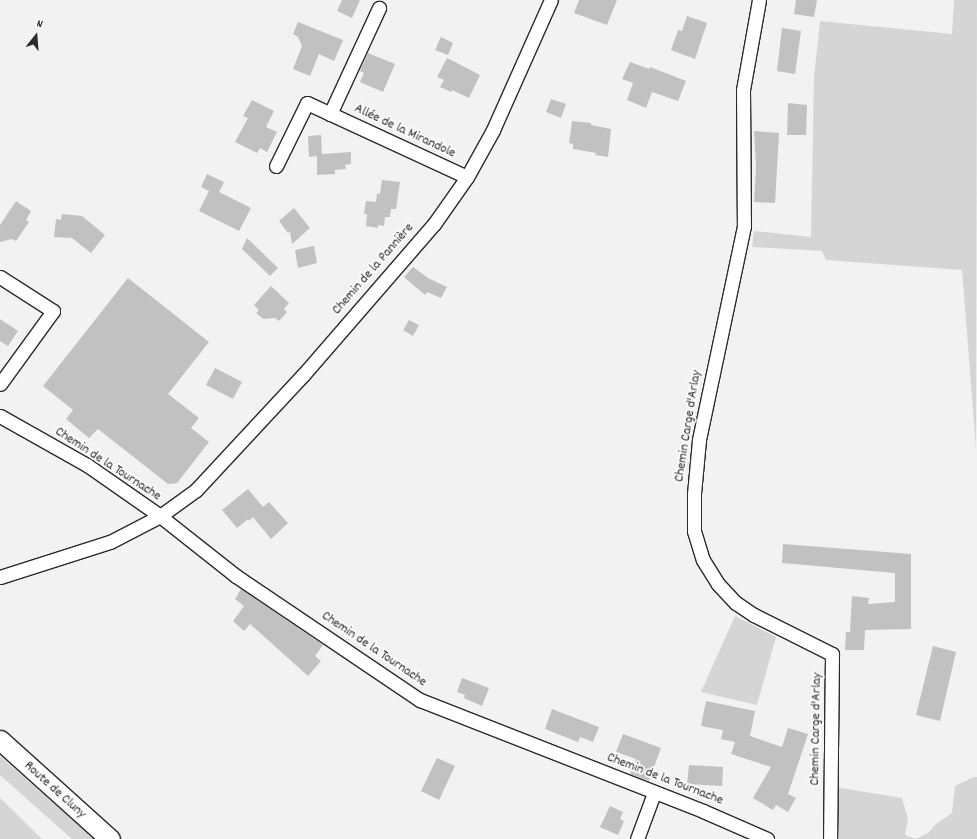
<!DOCTYPE html>
<meta charset="utf-8">
<style>
body{margin:0}
#map{position:relative;width:977px;height:839px;overflow:hidden;background:#f2f2f2;font-family:Dekko,sans-serif}
div>[style]{position:absolute}
[style*='--x']{left:calc(var(--x)*1px);top:calc(var(--y)*1px);width:calc(var(--w)*1px);rotate:calc(var(--a)*1deg)}
.green>*{inset:0;background:#d5d5d5}
.building>*{inset:0;background:#c1c1c1}
.roads{filter:drop-shadow(1px 0 #2b2b2b) drop-shadow(-1px 0 #2b2b2b) drop-shadow(0 1px #2b2b2b) drop-shadow(0 -1px #2b2b2b)}
.minor>*{height:13px;margin:-6.5px;padding:0 6.5px;transform-origin:6.5px;border-radius:6.5px;background:#fff}
.secondary>*{height:19px;margin:-9.5px;padding:0 9.5px;transform-origin:9.5px;border-radius:9.5px;background:#fff}
span{translate:-50% -50%;white-space:nowrap;text-align:center;line-height:1.15;-webkit-text-stroke:3.5px #fff;paint-order:stroke}
.street-label{font-size:14px;color:#2b2b2b}
.north{position:absolute;left:16px;top:16px;width:40px;height:40px;-webkit-text-stroke:3px #fff;paint-order:stroke;rotate:17deg;font-size:11px;font-weight:700;line-height:16px;text-align:center;color:#2b2b2b}
.north::after{content:'';display:block;margin:auto;width:14px;height:18px;background:#2b2b2b;clip-path:polygon(50% 0,100% 100%,50% 72%,0 100%)}
</style>
<div id="map">
<div class="green">
<i style="clip-path:polygon(954px 0,977px 0,976px 448px,962px 270px,826px 260px,822px 251px,752px 247px,754px 231px,811px 237px,814px 77px,820px 21px,952px 34px)"></i>
<i style="clip-path:polygon(735px 616px,776px 637px,757px 705px,701px 692px)"></i>
<i style="clip-path:polygon(0 756px,94px 839px,72px 839px,0 775px)"></i>
<i style="clip-path:polygon(974px 777px,977px 777px,977px 839px,839px 839px,835px 787px,902px 798px,908px 819px,905px 835px,916px 839px,928px 833px,936px 824px,952px 813px,955px 786px)"></i>
<i style="clip-path:polygon(0 798px,42px 839px,0 839px)"></i>
</div>
<div class="building">
<i style="clip-path:polygon(342px 0,360px 0,352px 18px,337px 11px)"></i>
<i style="clip-path:polygon(579px 0,617px 0,607px 25px,574px 13px)"></i>
<i style="clip-path:polygon(796px 0,817px 0,814px 17px,794px 14px)"></i>
<i style="clip-path:polygon(687px 16px,707px 23px,695px 59px,671px 50px,678px 30px,682px 31px)"></i>
<i style="clip-path:polygon(298px 22px,343px 40px,334px 61px,319px 54px,310px 76px,293px 69px,302px 46px,298px 37px,293px 34px)"></i>
<i style="clip-path:polygon(782px 28px,801px 31px,795px 74px,777px 71px)"></i>
<i style="clip-path:polygon(441px 37px,453px 43px,448px 55px,435px 50px)"></i>
<i style="clip-path:polygon(368px 53px,395px 64px,383px 92px,360px 82px,364px 73px,360px 71px)"></i>
<i style="clip-path:polygon(447px 58px,480px 75px,469px 98px,452px 90px,451px 92px,440px 87px,444px 80px,437px 77px)"></i>
<i style="clip-path:polygon(630px 62px,649px 69px,650px 67px,686px 81px,678px 101px,652px 92px,646px 108px,627px 100px,633px 83px,622px 79px)"></i>
<i style="clip-path:polygon(551px 99px,566px 104px,561px 118px,546px 112px)"></i>
<i style="clip-path:polygon(252px 100px,274px 111px,266px 127px,277px 132px,267px 152px,260px 148px,257px 153px,235px 142px,248px 118px,243px 116px)"></i>
<i style="clip-path:polygon(788px 103px,807px 105px,806px 135px,787px 135px)"></i>
<i style="clip-path:polygon(572px 121px,591px 123px,591px 125px,611px 129px,608px 157px,595px 155px,596px 153px,573px 149px,573px 144px,569px 143px)"></i>
<i style="clip-path:polygon(754px 131px,779px 133px,775px 203px,754px 202px,756px 168px)"></i>
<i style="clip-path:polygon(321px 135px,322px 154px,351px 152px,351px 164px,345px 165px,346px 169px,335px 170px,335px 174px,317px 175px,317px 156px,309px 157px,308px 136px)"></i>
<i style="clip-path:polygon(207px 174px,224px 182px,219px 192px,251px 208px,239px 231px,199px 211px,209px 191px,201px 187px)"></i>
<i style="clip-path:polygon(382px 180px,400px 182px,396px 209px,391px 209px,390px 217px,385px 217px,384px 226px,378px 225px,378px 228px,366px 226px,367px 214px,364px 214px,366px 201px,376px 202px,377px 193px,380px 194px)"></i>
<i style="clip-path:polygon(16px 201px,31px 211px,26px 220px,29px 222px,16px 241px,12px 239px,0 242px,0 225px)"></i>
<i style="clip-path:polygon(294px 208px,310px 228px,292px 244px,290px 231px,288px 233px,279px 221px)"></i>
<i style="clip-path:polygon(62px 214px,82px 216px,105px 235px,91px 253px,72px 238px,54px 237px,56px 219px,61px 220px)"></i>
<i style="clip-path:polygon(247px 238px,278px 268px,270px 276px,242px 249px)"></i>
<i style="clip-path:polygon(314px 246px,317px 263px,298px 268px,295px 250px)"></i>
<i style="clip-path:polygon(413px 267px,428px 278px,447px 287px,441px 298px,427px 292px,425px 295px,404px 277px)"></i>
<i style="clip-path:polygon(128px 278px,209px 342px,168px 394px,199px 418px,191px 428px,209px 442px,177px 483px,168px 484px,98px 429px,89px 438px,66px 419px,73px 410px,43px 386px)"></i>
<i style="clip-path:polygon(271px 286px,289px 303px,284px 309px,287px 312px,279px 321px,275px 318px,263px 319px,256px 313px,259px 310px,254px 305px)"></i>
<i style="clip-path:polygon(0 319px,18px 331px,8px 346px,0 341px)"></i>
<i style="clip-path:polygon(409px 320px,419px 325px,413px 336px,403px 330px)"></i>
<i style="clip-path:polygon(215px 368px,242px 382px,233px 399px,206px 385px)"></i>
<i style="clip-path:polygon(248px 489px,263px 507px,269px 502px,288px 523px,271px 539px,253px 517px,249px 521px,248px 519px,237px 528px,222px 510px)"></i>
<i style="clip-path:polygon(783px 544px,911px 554px,911px 629px,865px 630px,864px 650px,845px 650px,846px 632px,850px 632px,852px 596px,869px 598px,868px 604px,895px 602px,895px 573px,782px 563px)"></i>
<i style="clip-path:polygon(241px 589px,323px 645px,315px 656px,321px 661px,308px 676px,250px 624px,244px 631px,233px 621px,244px 606px,235px 599px)"></i>
<i style="clip-path:polygon(933px 646px,956px 652px,940px 721px,916px 715px)"></i>
<i style="clip-path:polygon(462px 678px,489px 688px,482px 706px,464px 698px,465px 695px,457px 692px)"></i>
<i style="clip-path:polygon(706px 701px,755px 711px,750px 736px,782px 747px,788px 728px,808px 734px,788px 794px,796px 798px,788px 812px,776px 805px,773px 810px,753px 798px,771px 767px,731px 754px,735px 742px,721px 739px,723px 730px,701px 726px)"></i>
<i style="clip-path:polygon(552px 709px,599px 727px,593px 742px,580px 737px,578px 742px,545px 729px)"></i>
<i style="clip-path:polygon(623px 734px,661px 748px,649px 781px,630px 774px,636px 759px,616px 752px)"></i>
<i style="clip-path:polygon(437px 758px,455px 766px,439px 800px,421px 791px)"></i>
<i style="clip-path:polygon(689px 765px,723px 767px,722px 786px,687px 784px)"></i>
<i style="clip-path:polygon(610px 806px,623px 812px,620px 819px,624px 821px,618px 835px,600px 827px)"></i>
</div>
<div class="roads">
<div class="minor">
<i style="--x:759;--y:0;--w:91;--a:100.1"></i>
<i style="--x:743;--y:90;--w:136;--a:89.6"></i>
<i style="--x:744;--y:226;--w:219;--a:101.9"></i>
<i style="--x:699;--y:440;--w:54;--a:95.3"></i>
<i style="--x:694;--y:494;--w:37;--a:90"></i>
<i style="--x:694;--y:531;--w:30;--a:73"></i>
<i style="--x:703;--y:560;--w:28;--a:58"></i>
<i style="--x:718;--y:584;--w:26;--a:47"></i>
<i style="--x:736;--y:603;--w:22;--a:34"></i>
<i style="--x:754;--y:615;--w:87;--a:26.6"></i>
<i style="--x:832;--y:654;--w:185;--a:90.6"></i>
<i style="--x:330;--y:114;--w:117;--a:-65.2"></i>
<i style="--x:276;--y:166;--w:70;--a:-63.8"></i>
<i style="--x:307;--y:103;--w:176;--a:24.8"></i>
<i style="--x:0;--y:277;--w:63;--a:32.7"></i>
<i style="--x:53;--y:311;--w:90;--a:126"></i>
<i style="--x:0;--y:416;--w:100;--a:29.4"></i>
<i style="--x:87;--y:465;--w:89;--a:34.9"></i>
<i style="--x:160;--y:516;--w:97;--a:38.3"></i>
<i style="--x:236;--y:576;--w:222;--a:34"></i>
<i style="--x:420;--y:700;--w:304;--a:21.4"></i>
<i style="--x:703;--y:811;--w:70;--a:23.6"></i>
<i style="--x:0;--y:577;--w:115;--a:-17.7"></i>
<i style="--x:110;--y:542;--w:56;--a:-27.5"></i>
<i style="--x:160;--y:516;--w:44;--a:-35.8"></i>
<i style="--x:196;--y:490;--w:157;--a:-47.1"></i>
<i style="--x:303;--y:375;--w:200;--a:-49.1"></i>
<i style="--x:434;--y:224;--w:57;--a:-54.9"></i>
<i style="--x:467;--y:177;--w:54;--a:-61"></i>
<i style="--x:493;--y:130;--w:142;--a:-66"></i>
<i style="--x:637;--y:839;--w:49;--a:-69.7"></i>
</div>
<div class="secondary">
<i style="--x:0;--y:740;--w:148;--a:42"></i>
</div>
</div>
<div class="street-label">
<span style="left:405px;top:131px;rotate:25deg">Allée de la Mirandole</span>
<span style="left:373px;top:269px;rotate:-49deg">Chemin de la Pannière</span>
<span style="left:688px;top:426px;rotate:-81deg">Chemin Carge d'Arlay</span>
<span style="left:108px;top:464px;rotate:33deg">Chemin de la Tournache</span>
<span style="left:374px;top:649px;rotate:34deg">Chemin de la Tournache</span>
<span style="left:816px;top:729px;rotate:-89deg">Chemin Carge d'Arlay</span>
<span style="left:665px;top:779px;rotate:21deg">Chemin de la Tournache</span>
<span style="left:55px;top:790px;rotate:42deg">Route de Cluny</span>
</div>
<div class="north">N</div>
</div>
